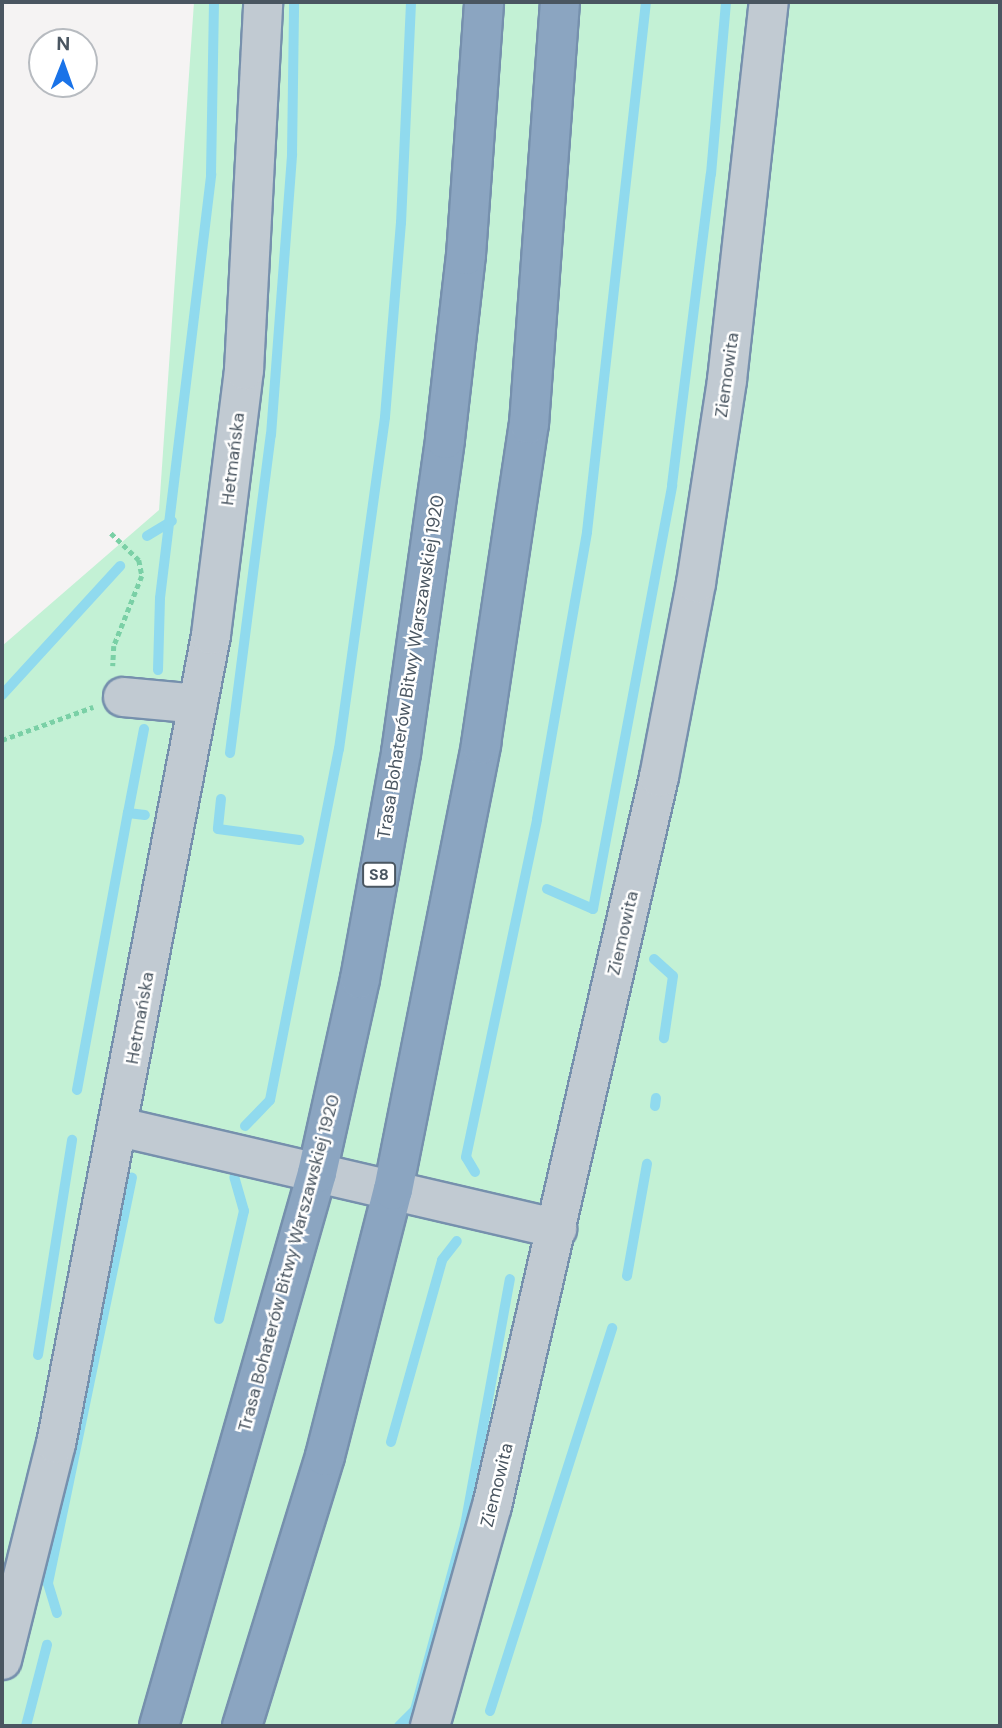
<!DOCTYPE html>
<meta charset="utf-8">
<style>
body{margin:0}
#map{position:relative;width:1002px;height:1728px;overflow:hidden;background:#f5f3f3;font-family:"DM Sans",sans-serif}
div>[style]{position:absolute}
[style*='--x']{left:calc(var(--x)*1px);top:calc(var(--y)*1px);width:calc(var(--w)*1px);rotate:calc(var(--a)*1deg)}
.green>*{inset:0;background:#c3f1d5}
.stream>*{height:10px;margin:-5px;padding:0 5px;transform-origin:5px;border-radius:5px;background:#90daee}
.path>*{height:4.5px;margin-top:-2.25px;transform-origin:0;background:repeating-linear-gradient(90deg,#7ad0a6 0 5px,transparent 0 8.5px)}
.roads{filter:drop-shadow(2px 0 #7690ad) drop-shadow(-2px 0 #7690ad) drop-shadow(0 2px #7690ad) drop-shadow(0 -2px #7690ad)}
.minor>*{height:38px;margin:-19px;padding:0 19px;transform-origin:19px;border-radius:19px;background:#c1cad2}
.highway>*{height:38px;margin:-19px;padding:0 19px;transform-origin:19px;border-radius:19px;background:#8ba5c1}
span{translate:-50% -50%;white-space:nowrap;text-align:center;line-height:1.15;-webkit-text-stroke:5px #fff;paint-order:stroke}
.shield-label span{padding:2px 5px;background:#fff;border:2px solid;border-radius:5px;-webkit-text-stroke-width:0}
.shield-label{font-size:16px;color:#4a5661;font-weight:700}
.street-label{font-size:18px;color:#4a5661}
.frame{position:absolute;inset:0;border:4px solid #4a5661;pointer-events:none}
.north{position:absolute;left:28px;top:28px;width:70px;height:70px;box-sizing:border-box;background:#fff;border:2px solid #b7bbc0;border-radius:50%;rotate:1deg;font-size:19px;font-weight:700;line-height:28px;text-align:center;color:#4a5661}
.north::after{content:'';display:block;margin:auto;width:24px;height:32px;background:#1a73e8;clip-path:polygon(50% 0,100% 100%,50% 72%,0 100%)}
</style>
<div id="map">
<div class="green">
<i style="clip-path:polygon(194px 2px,1000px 2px,1000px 1726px,2px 1726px,2px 646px,159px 510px)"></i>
</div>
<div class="stream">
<i style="--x:147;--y:536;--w:29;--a:-31"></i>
<i style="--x:158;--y:670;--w:72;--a:-88.4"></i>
<i style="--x:160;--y:598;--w:427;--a:-83.1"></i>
<i style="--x:211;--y:174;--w:172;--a:-89"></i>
<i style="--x:2;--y:695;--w:175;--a:-47.5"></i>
<i style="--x:144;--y:729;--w:86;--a:100.8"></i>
<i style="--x:128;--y:813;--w:17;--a:7"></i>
<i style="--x:230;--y:753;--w:321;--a:-82.7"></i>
<i style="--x:271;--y:435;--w:282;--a:-85.7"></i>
<i style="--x:292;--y:154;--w:152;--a:-89.2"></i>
<i style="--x:221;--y:799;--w:30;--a:96"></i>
<i style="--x:218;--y:829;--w:82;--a:7.7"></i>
<i style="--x:547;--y:889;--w:50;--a:23.5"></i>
<i style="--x:593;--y:909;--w:431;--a:-79.4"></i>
<i style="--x:672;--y:485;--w:313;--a:-82.9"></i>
<i style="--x:711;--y:174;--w:173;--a:-85"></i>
<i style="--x:654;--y:959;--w:25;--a:42"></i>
<i style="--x:673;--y:976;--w:63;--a:98.3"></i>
<i style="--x:77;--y:1090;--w:282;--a:-79.6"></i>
<i style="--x:655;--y:1106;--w:8;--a:-83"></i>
<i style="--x:245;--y:1126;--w:36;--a:-46"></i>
<i style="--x:270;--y:1100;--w:358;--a:-78.9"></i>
<i style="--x:339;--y:749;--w:335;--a:-82.1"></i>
<i style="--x:385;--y:417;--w:195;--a:-85.3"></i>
<i style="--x:401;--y:223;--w:221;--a:-87.4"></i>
<i style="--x:475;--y:1172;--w:17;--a:-121"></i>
<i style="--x:466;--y:1157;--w:345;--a:-78.1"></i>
<i style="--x:537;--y:819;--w:291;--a:-80.1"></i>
<i style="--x:587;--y:532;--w:533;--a:-83.65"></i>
<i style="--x:627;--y:1276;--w:114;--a:-79.9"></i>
<i style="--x:219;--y:1319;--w:111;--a:-77"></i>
<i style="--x:244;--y:1211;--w:35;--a:-106"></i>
<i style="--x:38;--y:1355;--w:218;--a:-81"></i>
<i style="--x:391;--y:1442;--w:189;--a:-74.3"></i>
<i style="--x:442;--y:1260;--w:24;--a:-52"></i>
<i style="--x:57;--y:1613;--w:31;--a:-107"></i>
<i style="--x:48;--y:1583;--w:414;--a:-78.3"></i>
<i style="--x:490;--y:1711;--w:402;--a:-72.3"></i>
<i style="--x:26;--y:1726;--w:84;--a:-75.5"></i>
<i style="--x:399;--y:1726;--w:23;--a:-45"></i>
<i style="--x:415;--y:1710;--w:191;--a:-74.8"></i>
<i style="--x:465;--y:1526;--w:251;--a:-79.7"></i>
</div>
<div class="path">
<i style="--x:111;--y:533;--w:39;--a:44"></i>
<i style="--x:139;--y:560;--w:16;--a:79"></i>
<i style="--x:142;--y:576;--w:75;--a:111.8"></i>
<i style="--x:114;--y:646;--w:20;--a:93"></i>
<i style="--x:2;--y:740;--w:97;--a:-19.9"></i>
</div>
<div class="roads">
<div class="minor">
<i style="--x:123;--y:697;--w:75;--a:5.3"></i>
<i style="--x:120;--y:1127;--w:449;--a:13.1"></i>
<i style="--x:2;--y:1660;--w:223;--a:-76"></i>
<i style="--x:56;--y:1444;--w:824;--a:-79.15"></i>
<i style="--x:211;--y:635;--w:267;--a:-82.9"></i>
<i style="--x:244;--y:370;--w:368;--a:-87"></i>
<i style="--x:430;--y:1726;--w:229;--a:-74.3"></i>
<i style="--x:492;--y:1506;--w:748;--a:-77.1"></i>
<i style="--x:659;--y:777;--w:197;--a:-79.2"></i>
<i style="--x:696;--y:583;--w:205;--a:-81.3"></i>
<i style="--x:727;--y:380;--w:380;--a:-83.7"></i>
</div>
<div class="highway">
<i style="--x:159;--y:1726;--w:575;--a:-74.05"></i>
<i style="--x:317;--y:1173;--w:199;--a:-77.5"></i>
<i style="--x:360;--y:979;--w:230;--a:-79.7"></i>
<i style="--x:401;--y:753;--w:317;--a:-82"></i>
<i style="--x:445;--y:439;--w:185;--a:-83.5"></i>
<i style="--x:466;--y:255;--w:254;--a:-85.9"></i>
<i style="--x:242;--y:1726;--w:282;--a:-72.9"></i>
<i style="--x:325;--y:1456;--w:275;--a:-75.7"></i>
<i style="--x:393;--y:1190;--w:455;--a:-78.8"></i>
<i style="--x:481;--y:744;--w:324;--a:-81.5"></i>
<i style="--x:529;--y:424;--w:423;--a:-85.8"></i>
</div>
</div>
<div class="shield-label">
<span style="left:379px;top:875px">S8</span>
</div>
<div class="street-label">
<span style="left:727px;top:375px;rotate:-82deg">Ziemowita</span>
<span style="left:233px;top:459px;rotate:-83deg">Hetmańska</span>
<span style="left:411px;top:667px;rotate:-81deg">Trasa Bohaterów Bitwy Warszawskiej 1920</span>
<span style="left:623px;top:933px;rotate:-77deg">Ziemowita</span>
<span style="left:140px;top:1018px;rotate:-80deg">Hetmańska</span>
<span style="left:289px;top:1263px;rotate:-75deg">Trasa Bohaterów Bitwy Warszawskiej 1920</span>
<span style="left:497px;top:1485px;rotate:-76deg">Ziemowita</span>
</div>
<div class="frame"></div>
<div class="north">N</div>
</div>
